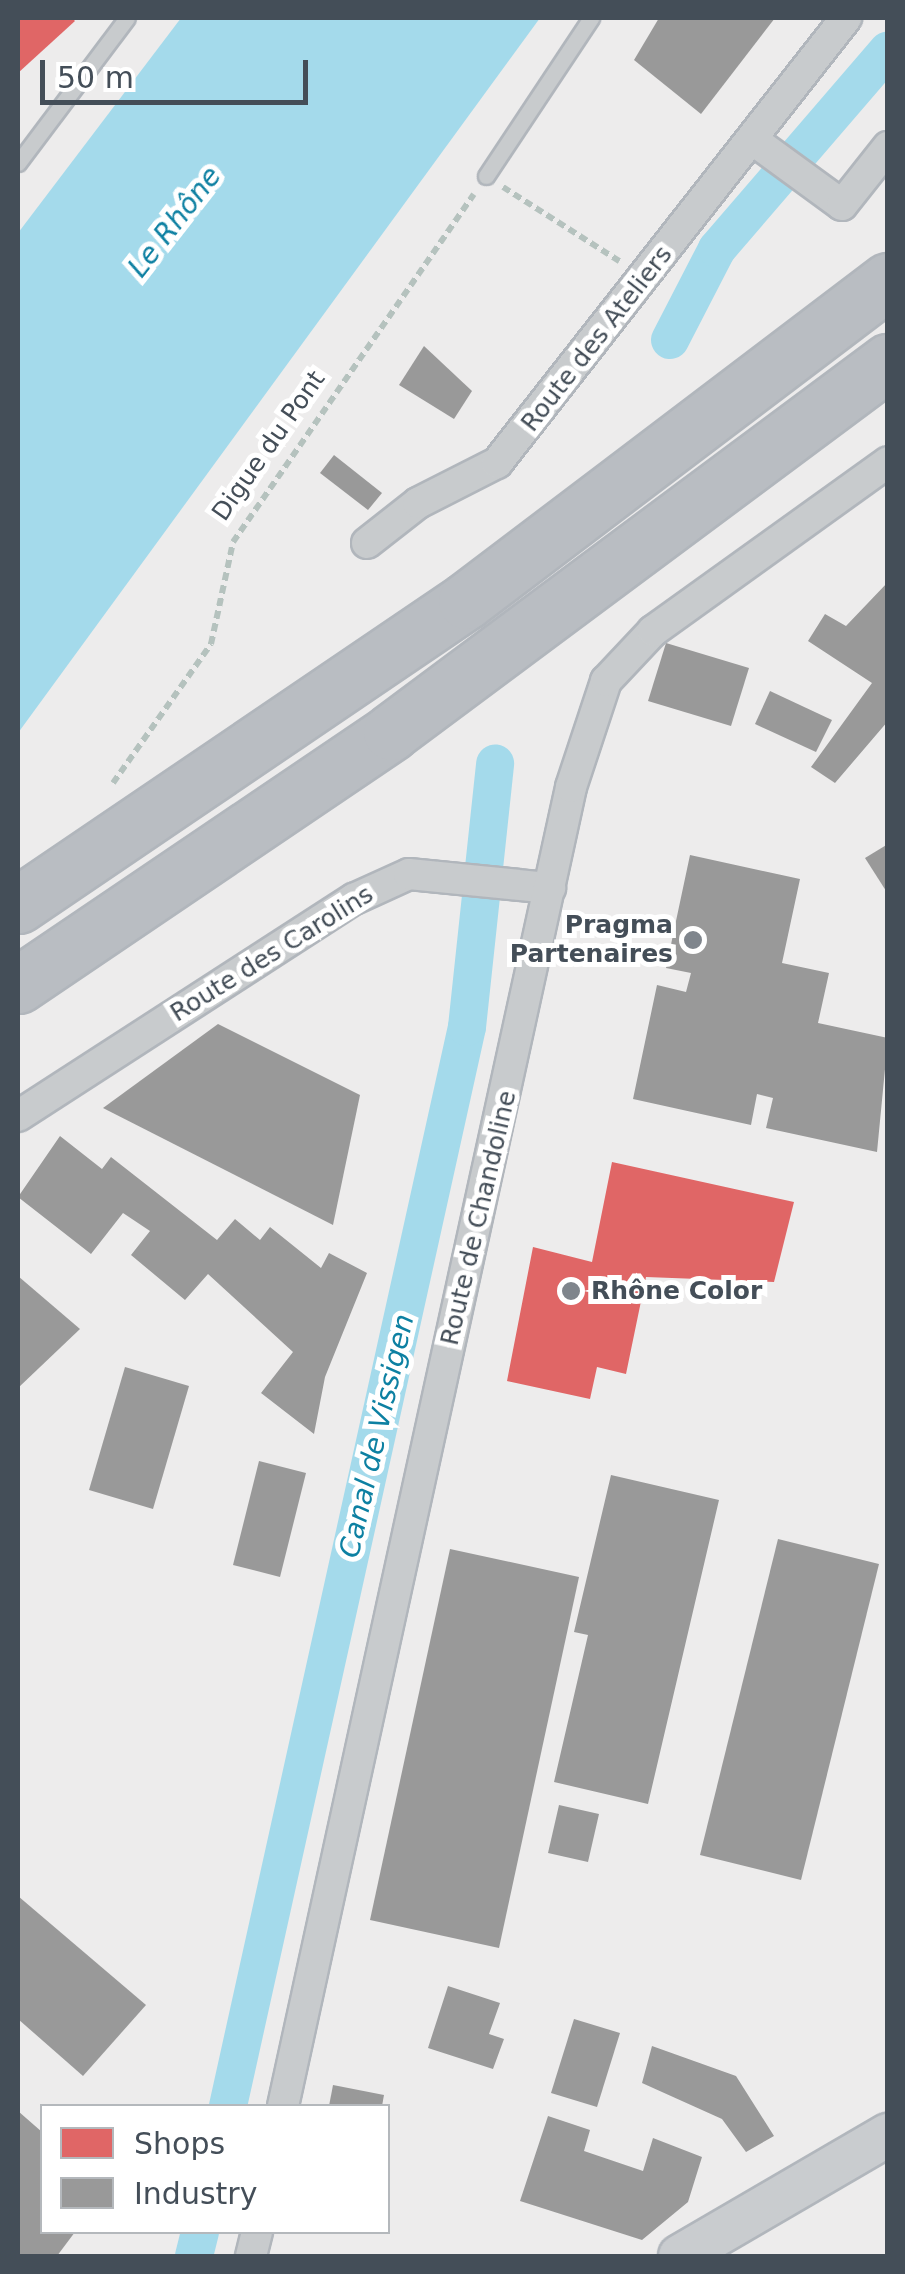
<!DOCTYPE html>
<meta charset="utf-8">
<style>
body{margin:0}
#map{position:relative;width:905px;height:2274px;overflow:hidden;background:#edecec;font-family:"DejaVu Sans",sans-serif}
div>[style]{position:absolute}
[style*='--x']{left:calc(var(--x)*1px);top:calc(var(--y)*1px);width:calc(var(--w)*1px);rotate:calc(var(--a)*1deg)}
.water>*{inset:0;background:#a4daeb}
.shops>*{inset:0;background:#e06666}
.industry>*{inset:0;background:#999}
.canal>*{height:38px;margin:-19px;padding:0 19px;transform-origin:19px;border-radius:19px;background:#a4daeb}
.path>*{height:6px;margin-top:-3px;transform-origin:0;background:repeating-linear-gradient(90deg,#b5c2be 0 8px,transparent 0 13px)}
.roads{filter:drop-shadow(2px 0 #b1b6bc) drop-shadow(-2px 0 #b1b6bc) drop-shadow(0 2px #b1b6bc) drop-shadow(0 -2px #b1b6bc)}
.lane>*{height:15px;margin:-7.5px;padding:0 7.5px;transform-origin:7.5px;border-radius:7.5px;background:#c8cbcd}
.street>*{height:30px;margin:-15px;padding:0 15px;transform-origin:15px;border-radius:15px;background:#c8cbcd}
.secondary>*{height:42px;margin:-21px;padding:0 21px;transform-origin:21px;border-radius:21px;background:#c9cccf}
.highway>*{height:55px;margin:-27.5px;padding:0 27.5px;transform-origin:27.5px;border-radius:27.5px;background:#b9bdc2}
.dots>*{width:28px;height:28px;translate:-50% -50%;box-sizing:border-box;border:5px solid #fff;border-radius:50%}
span{translate:-50% -50%;white-space:nowrap;text-align:center;line-height:1.15;-webkit-text-stroke:10px #fff;paint-order:stroke}
.street-label{font-size:25px;color:#444e58}
.poi-label{font-size:25px;color:#444e58;font-weight:700}
.right{translate:-100% -50%;text-align:right}
.left{translate:0 -50%;text-align:left}
.water-label{font-size:28px;color:#0d80a2;font-style:italic}
.frame{position:absolute;inset:0;border:20px solid #444e58;pointer-events:none}
.legend{position:absolute;left:40px;top:2104px;width:350px;height:130px;box-sizing:border-box;background:#fff;border:2px solid #b4b8bc;margin:0;padding:12px 18px;list-style:none;font-size:30px;color:#444e58}
.legend li{display:flex;align-items:center;gap:20px;height:50px}
.legend b{width:50px;border:2px solid #b4b8bc}
.scale{position:absolute;left:40px;top:60px;width:268px;height:45px;box-sizing:border-box;border:5px solid #444e58;border-top:0;padding-left:12px;font-size:30px;line-height:35px;white-space:nowrap;color:#444e58;-webkit-text-stroke:8px #fff;paint-order:stroke}
</style>
<div id="map">
<div class="water">
<i style="clip-path:polygon(181px 18px,540px 18px,18px 733px,18px 233px)"></i>
</div>
<div class="shops">
<i style="clip-path:polygon(18px 18px,72px 18px,75px 21px,18px 73px)"></i>
<i style="clip-path:polygon(612px 1162px,794px 1202px,774px 1282px,646px 1277px,626px 1374px,597px 1367px,590px 1399px,507px 1381px,533px 1247px,592px 1262px)"></i>
</div>
<div class="industry">
<i style="clip-path:polygon(659px 18px,775px 18px,701px 114px,634px 60px)"></i>
<i style="clip-path:polygon(424px 346px,472px 391px,454px 419px,399px 385px)"></i>
<i style="clip-path:polygon(334px 455px,382px 493px,368px 510px,320px 473px)"></i>
<i style="clip-path:polygon(888px 582px,888px 721px,835px 783px,811px 767px,872px 683px,808px 641px,825px 614px,846px 626px)"></i>
<i style="clip-path:polygon(666px 643px,749px 668px,731px 726px,648px 701px)"></i>
<i style="clip-path:polygon(770px 691px,832px 720px,816px 752px,755px 724px)"></i>
<i style="clip-path:polygon(888px 844px,888px 894px,865px 858px)"></i>
<i style="clip-path:polygon(690px 855px,800px 879px,782px 963px,829px 973px,818px 1023px,888px 1038px,877px 1152px,766px 1128px,773px 1098px,757px 1094px,751px 1125px,633px 1099px,657px 985px,686px 992px,691px 973px,666px 968px)"></i>
<i style="clip-path:polygon(218px 1024px,360px 1095px,333px 1225px,103px 1108px)"></i>
<i style="clip-path:polygon(60px 1136px,102px 1169px,111px 1157px,217px 1240px,235px 1219px,260px 1240px,270px 1227px,321px 1268px,329px 1253px,367px 1273px,325px 1377px,314px 1434px,261px 1393px,293px 1352px,208px 1274px,185px 1300px,131px 1255px,150px 1231px,123px 1213px,91px 1254px,18px 1197px)"></i>
<i style="clip-path:polygon(18px 1276px,80px 1329px,18px 1388px)"></i>
<i style="clip-path:polygon(125px 1367px,189px 1386px,153px 1509px,89px 1490px)"></i>
<i style="clip-path:polygon(259px 1461px,306px 1473px,280px 1577px,233px 1565px)"></i>
<i style="clip-path:polygon(611px 1475px,719px 1500px,648px 1804px,554px 1782px,588px 1635px,574px 1632px)"></i>
<i style="clip-path:polygon(778px 1539px,879px 1564px,801px 1880px,700px 1855px)"></i>
<i style="clip-path:polygon(450px 1549px,579px 1577px,499px 1948px,370px 1920px)"></i>
<i style="clip-path:polygon(559px 1805px,599px 1814px,588px 1862px,548px 1853px)"></i>
<i style="clip-path:polygon(18px 1896px,146px 2005px,83px 2076px,18px 2019px)"></i>
<i style="clip-path:polygon(448px 1986px,500px 2003px,489px 2034px,504px 2039px,493px 2069px,428px 2048px)"></i>
<i style="clip-path:polygon(574px 2019px,620px 2033px,597px 2107px,551px 2093px)"></i>
<i style="clip-path:polygon(652px 2046px,736px 2076px,774px 2136px,746px 2152px,722px 2119px,642px 2083px)"></i>
<i style="clip-path:polygon(333px 2085px,384px 2095px,382px 2106px,329px 2106px)"></i>
<i style="clip-path:polygon(18px 2111px,42px 2132px,42px 2232px,75px 2232px,57px 2256px,18px 2256px)"></i>
<i style="clip-path:polygon(548px 2116px,590px 2130px,584px 2151px,643px 2171px,653px 2138px,702px 2157px,688px 2202px,642px 2240px,520px 2201px)"></i>
</div>
<div class="canal">
<i style="--x:670;--y:340;--w:102;--a:-62.7"></i>
<i style="--x:717;--y:249;--w:262;--a:-49.3"></i>
<i style="--x:228;--y:2106;--w:1105;--a:-77.51"></i>
<i style="--x:467;--y:1027;--w:265;--a:-83.9"></i>
<i style="--x:194;--y:2256;--w:25;--a:-76"></i>
</div>
<div class="path">
<i style="--x:503;--y:187;--w:138;--a:32.5"></i>
<i style="--x:113;--y:783;--w:170;--a:-54.8"></i>
<i style="--x:211;--y:644;--w:104;--a:-77.8"></i>
<i style="--x:233;--y:542;--w:423;--a:-55.3"></i>
</div>
<div class="roads">
<div class="lane">
<i style="--x:18;--y:163;--w:181;--a:-53.1"></i>
<i style="--x:486;--y:176;--w:190;--a:-56.4"></i>
</div>
<div class="street">
<i style="--x:753;--y:140;--w:110;--a:36.1"></i>
<i style="--x:842;--y:205;--w:74;--a:-51.6"></i>
<i style="--x:367;--y:543;--w:65;--a:-38.1"></i>
<i style="--x:418;--y:503;--w:89;--a:-26.9"></i>
<i style="--x:497;--y:463;--w:566;--a:-51.89"></i>
<i style="--x:18;--y:1116;--w:400;--a:-32.9"></i>
<i style="--x:354;--y:899;--w:60;--a:-24.4"></i>
<i style="--x:409;--y:874;--w:142;--a:5.7"></i>
<i style="--x:283;--y:2106;--w:1350;--a:-77.68"></i>
<i style="--x:571;--y:787;--w:112;--a:-71.7"></i>
<i style="--x:606;--y:681;--w:69;--a:-46.8"></i>
<i style="--x:653;--y:631;--w:289;--a:-35.7"></i>
<i style="--x:251;--y:2256;--w:25;--a:-76"></i>
</div>
<div class="secondary">
<i style="--x:680;--y:2256;--w:241;--a:-30.2"></i>
</div>
<div class="highway">
<i style="--x:18;--y:905;--w:541;--a:-34.16"></i>
<i style="--x:466;--y:601;--w:530;--a:-37.17"></i>
<i style="--x:18;--y:985;--w:451;--a:-34.1"></i>
<i style="--x:391;--y:732;--w:620;--a:-36.67"></i>
</div>
</div>
<div class="dots">
<i style="left:693px;top:940px;background:#7f858c"></i>
<i style="left:571px;top:1291px;background:#7f858c"></i>
</div>
<div class="street-label">
<span style="left:597px;top:339px;rotate:-52deg">Route des Ateliers</span>
<span style="left:269px;top:446px;rotate:-55deg">Digue du Pont</span>
<span style="left:272px;top:954px;rotate:-32deg">Route des Carolins</span>
<span style="left:479px;top:1218px;rotate:-77deg">Route de Chandoline</span>
</div>
<div class="poi-label">
<span class="right" style="left:673px;top:940px">Pragma<br>Partenaires</span>
<span class="left" style="left:591px;top:1291px">Rhône Color</span>
</div>
<div class="water-label">
<span style="left:175px;top:222px;rotate:-52deg">Le Rhône</span>
<span style="left:377px;top:1436px;rotate:-77deg">Canal de Vissigen</span>
</div>
<div class="frame"></div>
<ul class="legend">
<li><b style="height:28px;background:#e06666"></b>Shops</li>
<li><b style="height:28px;background:#999"></b>Industry</li>
</ul>
<div class="scale">50 m</div>
</div>
